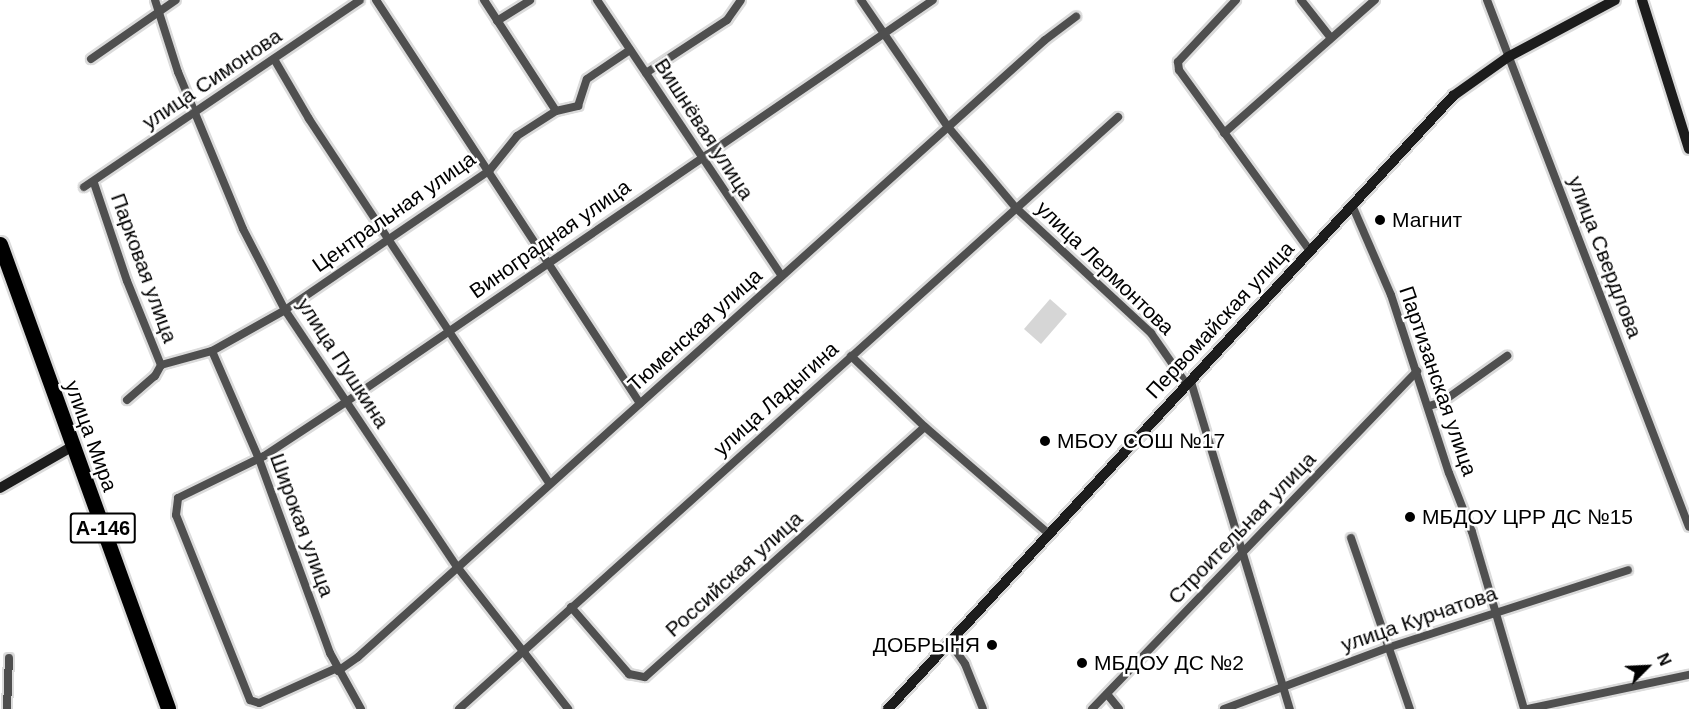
<!DOCTYPE html>
<meta charset="utf-8">
<style>
body{margin:0}
#map{position:relative;width:1689px;height:709px;overflow:hidden;background:#fff;font-family:Arial,sans-serif}
div>[style]{position:absolute}
[style*='--x']{left:calc(var(--x)*1px);top:calc(var(--y)*1px);width:calc(var(--w)*1px);rotate:calc(var(--a)*1deg)}
.green>*{inset:0;background:#d6d6d6}
.roads{filter:drop-shadow(2px 0 #dbdbdb) drop-shadow(-2px 0 #dbdbdb) drop-shadow(0 2px #dbdbdb) drop-shadow(0 -2px #dbdbdb)}
.street>*{height:8px;margin:-4px;padding:0 4px;transform-origin:4px;border-radius:4px;background:#4f4f4f}
.secondary>*{height:10px;margin:-5px;padding:0 5px;transform-origin:5px;border-radius:5px;background:#1c1c1c}
.highway>*{height:15px;margin:-7.5px;padding:0 7.5px;transform-origin:7.5px;border-radius:7.5px;background:#000}
.dots>*{width:16px;height:16px;translate:-50% -50%;box-sizing:border-box;border:3px solid #fff;border-radius:50%}
span{translate:-50% -50%;white-space:nowrap;text-align:center;line-height:1.15;-webkit-text-stroke:5px #fff;paint-order:stroke}
.shield-label span{padding:2px 4px;background:#fff;border:2px solid;border-radius:4px;-webkit-text-stroke-width:0}
.shield-label{font-size:20px;color:#000;font-weight:700}
.street-label{font-size:21px;color:#000}
.poi-label{font-size:21px;color:#000}
.left{translate:0 -50%;text-align:left}
.right{translate:-100% -50%;text-align:right}
.north{position:absolute;left:1617px;top:637px;width:60px;height:60px;-webkit-text-stroke:4px #fff;paint-order:stroke;rotate:66deg;font-size:16px;font-weight:700;line-height:24px;text-align:center;color:#000}
.north::after{content:'';display:block;margin:auto;width:21px;height:27px;background:#000;clip-path:polygon(50% 0,100% 100%,50% 72%,0 100%)}
</style>
<div id="map">
<div class="green">
<i style="clip-path:polygon(1050px 299px,1067px 314px,1041px 344px,1024px 329px)"></i>
</div>
<div class="roads">
<div class="street">
<i style="--x:155;--y:0;--w:76;--a:72.3"></i>
<i style="--x:178;--y:72;--w:170;--a:67.5"></i>
<i style="--x:243;--y:229;--w:91;--a:62.6"></i>
<i style="--x:285;--y:310;--w:311;--a:56.2"></i>
<i style="--x:458;--y:568;--w:179;--a:52"></i>
<i style="--x:376;--y:0;--w:482;--a:56.8"></i>
<i style="--x:484;--y:0;--w:132;--a:57"></i>
<i style="--x:597;--y:0;--w:332;--a:56.2"></i>
<i style="--x:861;--y:0;--w:154;--a:55.6"></i>
<i style="--x:948;--y:127;--w:106;--a:50"></i>
<i style="--x:1016;--y:208;--w:184;--a:42.8"></i>
<i style="--x:1151;--y:333;--w:63;--a:55.3"></i>
<i style="--x:1236;--y:0;--w:85;--a:133.1"></i>
<i style="--x:1178;--y:62;--w:8;--a:83"></i>
<i style="--x:1179;--y:70;--w:223;--a:54.1"></i>
<i style="--x:1301;--y:0;--w:48;--a:51.7"></i>
<i style="--x:1487;--y:0;--w:564;--a:69.03"></i>
<i style="--x:497;--y:21;--w:39;--a:-32"></i>
<i style="--x:91;--y:59;--w:103;--a:-34.8"></i>
<i style="--x:274;--y:59;--w:69;--a:59.7"></i>
<i style="--x:309;--y:119;--w:437;--a:56.6"></i>
<i style="--x:646;--y:73;--w:97;--a:-33.2"></i>
<i style="--x:727;--y:20;--w:24;--a:-55"></i>
<i style="--x:1224;--y:133;--w:201;--a:-41.4"></i>
<i style="--x:94;--y:183;--w:103;--a:71.4"></i>
<i style="--x:127;--y:281;--w:91;--a:68"></i>
<i style="--x:84;--y:187;--w:333;--a:-34.1"></i>
<i style="--x:1352;--y:205;--w:98;--a:66.6"></i>
<i style="--x:1391;--y:295;--w:187;--a:72"></i>
<i style="--x:1449;--y:473;--w:63;--a:68.7"></i>
<i style="--x:1472;--y:532;--w:184;--a:73.6"></i>
<i style="--x:212;--y:351;--w:118;--a:66.5"></i>
<i style="--x:259;--y:459;--w:207;--a:69.9"></i>
<i style="--x:330;--y:653;--w:64;--a:61"></i>
<i style="--x:851;--y:356;--w:103;--a:43.8"></i>
<i style="--x:925;--y:427;--w:164;--a:40.8"></i>
<i style="--x:1191;--y:382;--w:342;--a:73.2"></i>
<i style="--x:127;--y:400;--w:37;--a:-41"></i>
<i style="--x:155;--y:376;--w:13;--a:-61"></i>
<i style="--x:161;--y:365;--w:53;--a:-15.4"></i>
<i style="--x:212;--y:351;--w:84;--a:-29.3"></i>
<i style="--x:285;--y:310;--w:247;--a:-34.3"></i>
<i style="--x:489;--y:171;--w:45;--a:-51.3"></i>
<i style="--x:517;--y:136;--w:46;--a:-32.7"></i>
<i style="--x:556;--y:111;--w:23;--a:-13"></i>
<i style="--x:578;--y:106;--w:28;--a:-72"></i>
<i style="--x:587;--y:79;--w:52;--a:-34"></i>
<i style="--x:1429;--y:406;--w:14;--a:-17"></i>
<i style="--x:1442;--y:402;--w:80;--a:-35.3"></i>
<i style="--x:1351;--y:538;--w:181;--a:71"></i>
<i style="--x:571;--y:607;--w:89;--a:49.1"></i>
<i style="--x:629;--y:674;--w:16;--a:11"></i>
<i style="--x:645;--y:677;--w:375;--a:-41.8"></i>
<i style="--x:949;--y:641;--w:28;--a:55"></i>
<i style="--x:965;--y:664;--w:48;--a:68.2"></i>
<i style="--x:337;--y:668;--w:85;--a:155.8"></i>
<i style="--x:259;--y:703;--w:9;--a:-162"></i>
<i style="--x:250;--y:700;--w:199;--a:-111.8"></i>
<i style="--x:176;--y:515;--w:17;--a:-83"></i>
<i style="--x:178;--y:498;--w:96;--a:-26"></i>
<i style="--x:264;--y:456;--w:98;--a:-33.4"></i>
<i style="--x:346;--y:402;--w:711;--a:-34.4"></i>
<i style="--x:338;--y:671;--w:24;--a:-35"></i>
<i style="--x:358;--y:657;--w:923;--a:-41.93"></i>
<i style="--x:1045;--y:40;--w:39;--a:-37"></i>
<i style="--x:1107;--y:694;--w:19;--a:51"></i>
<i style="--x:7;--y:709;--w:51;--a:-87.8"></i>
<i style="--x:459;--y:709;--w:886;--a:-41.93"></i>
<i style="--x:1092;--y:709;--w:469;--a:-46.1"></i>
<i style="--x:1224;--y:709;--w:177;--a:-20.5"></i>
<i style="--x:1390;--y:647;--w:250;--a:-17.9"></i>
<i style="--x:1527;--y:709;--w:166;--a:-11.9"></i>
</div>
<div class="secondary">
<i style="--x:1642;--y:0;--w:156;--a:72.5"></i>
<i style="--x:0;--y:488;--w:84;--a:-29.9"></i>
<i style="--x:888;--y:709;--w:834;--a:-47.33"></i>
<i style="--x:1453;--y:96;--w:67;--a:-35.3"></i>
<i style="--x:1508;--y:57;--w:121;--a:-28"></i>
</div>
<div class="highway">
<i style="--x:0;--y:244;--w:494;--a:70.1"></i>
</div>
</div>
<div class="dots">
<i style="left:1380px;top:220px;background:#000"></i>
<i style="left:1045px;top:441px;background:#000"></i>
<i style="left:1410px;top:517px;background:#000"></i>
<i style="left:992px;top:645px;background:#000"></i>
<i style="left:1082px;top:663px;background:#000"></i>
</div>
<div class="shield-label">
<span style="left:103px;top:528px">А-146</span>
</div>
<div class="street-label">
<span style="left:212px;top:79px;rotate:-34deg">улица Симонова</span>
<span style="left:704px;top:129px;rotate:57deg">Вишнёвая улица</span>
<span style="left:394px;top:212px;rotate:-35deg">Центральная улица</span>
<span style="left:550px;top:239px;rotate:-35deg">Виноградная улица</span>
<span style="left:1605px;top:257px;rotate:69deg">улица Свердлова</span>
<span style="left:144px;top:268px;rotate:70deg">Парковая улица</span>
<span style="left:1105px;top:268px;rotate:44deg">улица Лермонтова</span>
<span style="left:1220px;top:320px;rotate:-47deg">Первомайская улица</span>
<span style="left:695px;top:330px;rotate:-42deg">Тюменская улица</span>
<span style="left:343px;top:363px;rotate:57deg">улица Пушкина</span>
<span style="left:1438px;top:381px;rotate:71deg">Партизанская улица</span>
<span style="left:776px;top:399px;rotate:-42deg">улица Ладыгина</span>
<span style="left:91px;top:436px;rotate:70deg">улица Мира</span>
<span style="left:302px;top:525px;rotate:70deg">Широкая улица</span>
<span style="left:1242px;top:528px;rotate:-46deg">Строительная улица</span>
<span style="left:734px;top:574px;rotate:-42deg">Российская улица</span>
<span style="left:1419px;top:619px;rotate:-19deg">улица Курчатова</span>
</div>
<div class="poi-label">
<span class="left" style="left:1392px;top:220px">Магнит</span>
<span class="left" style="left:1057px;top:441px">МБОУ СОШ №17</span>
<span class="left" style="left:1422px;top:517px">МБДОУ ЦРР ДС №15</span>
<span class="right" style="left:980px;top:645px">ДОБРЫНЯ</span>
<span class="left" style="left:1094px;top:663px">МБДОУ ДС №2</span>
</div>
<div class="north">N</div>
</div>
